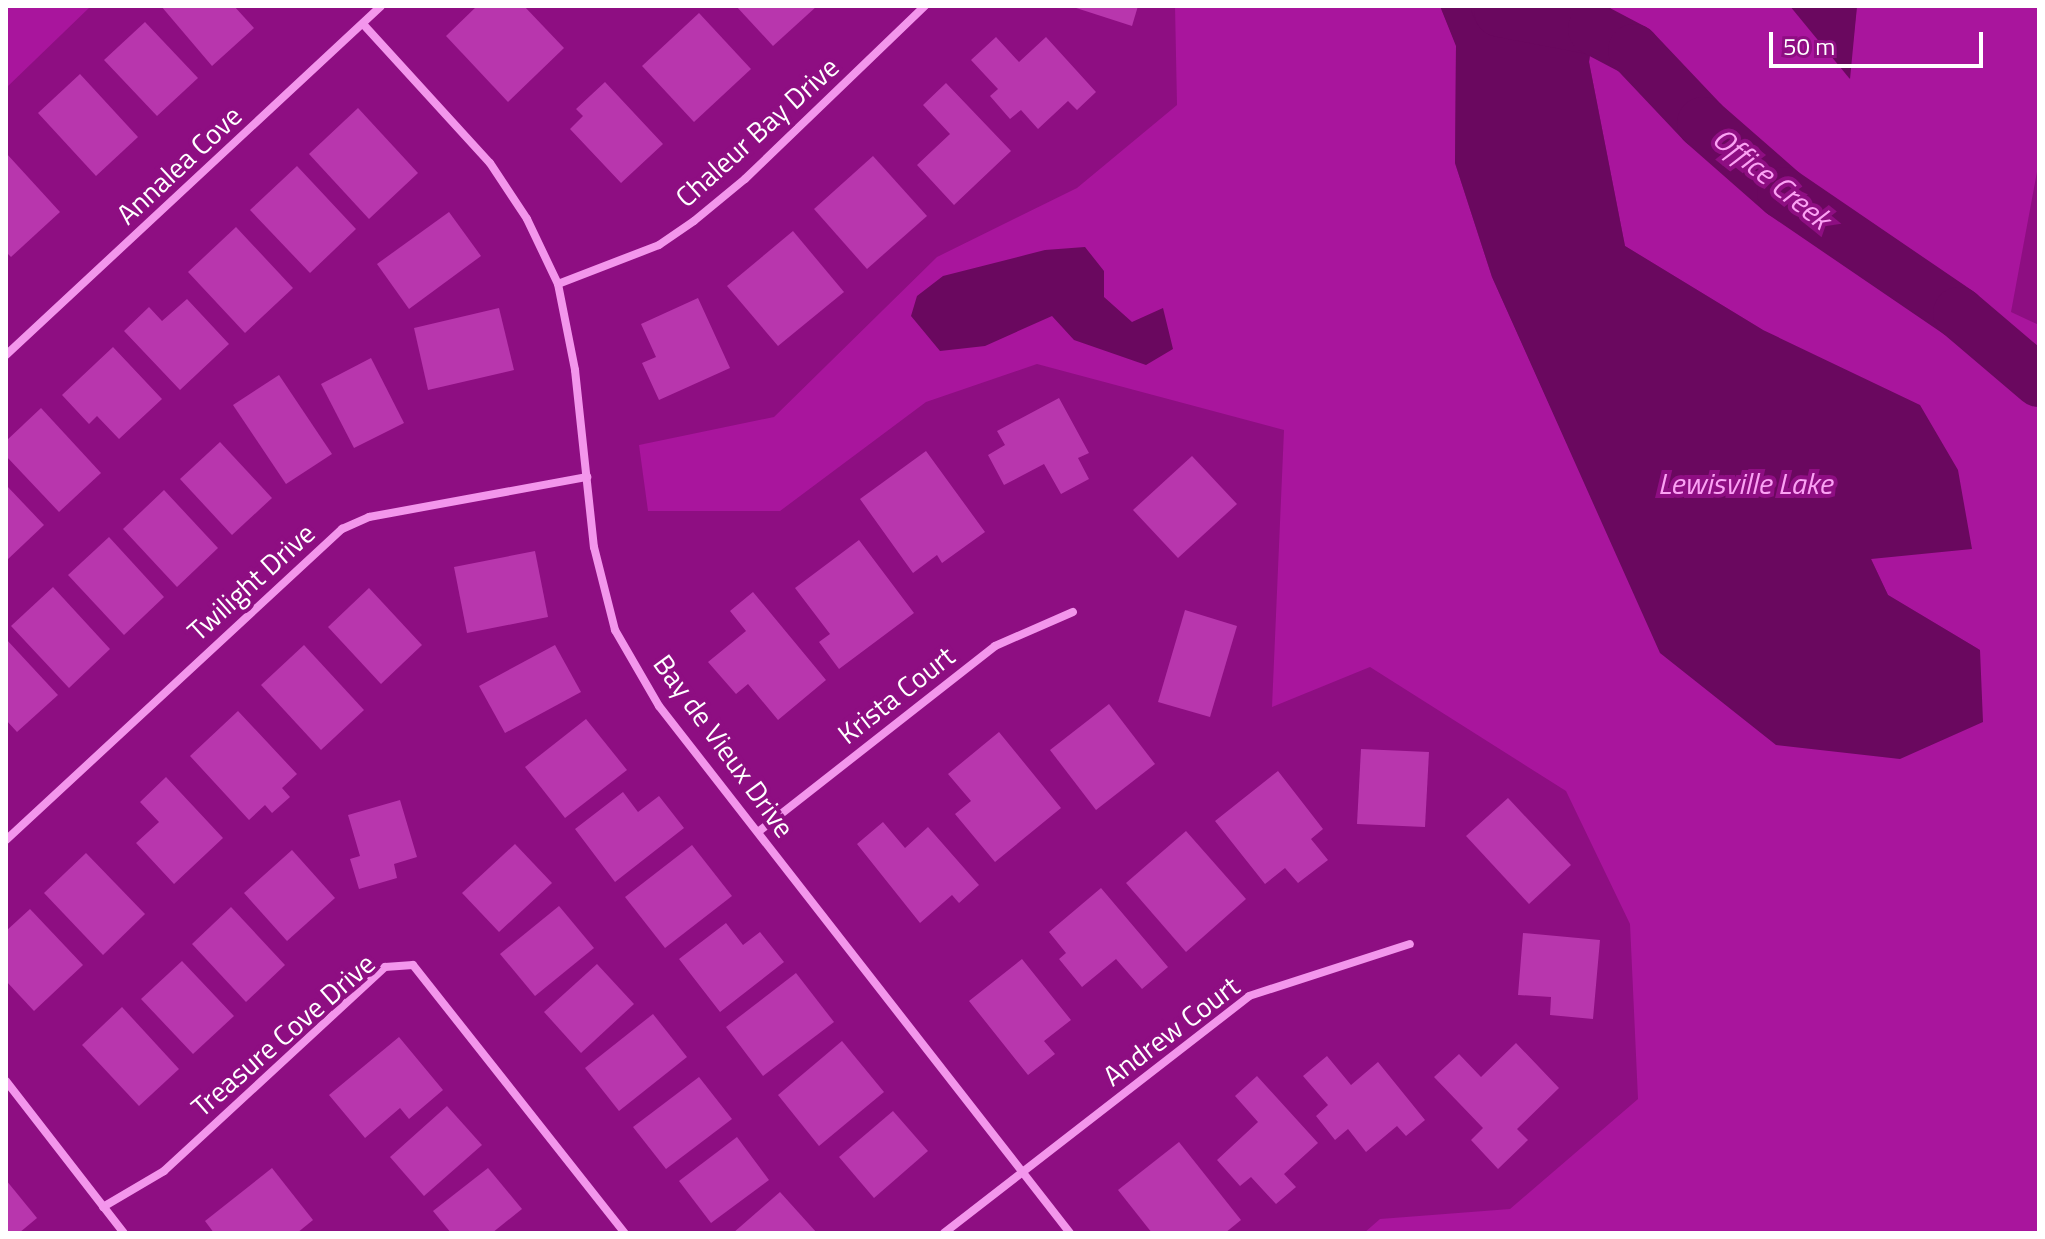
<!DOCTYPE html>
<style>
body{margin:0}
#map{position:relative;width:2045px;height:1239px;overflow:hidden;background:#8e0e82;font-family:"Titillium Web",sans-serif}
div>[style]{position:absolute}
[style*='--x']{left:calc(var(--x)*1px);top:calc(var(--y)*1px);width:calc(var(--w)*1px);rotate:calc(var(--a)*1deg)}
.green>*{inset:0;background:#a9159d}
.water>*{inset:0;background:#6a085f}
.river>*{height:52px;margin:-26px;padding:0 26px;transform-origin:26px;border-radius:26px;background:#6a085f}
.building>*{inset:0;background:#b836ad}
.minor>*{height:8px;margin:-4px;padding:0 4px;transform-origin:4px;border-radius:4px;background:#f396ec}
span{translate:-50% -50%;white-space:nowrap;text-align:center;line-height:1.15;-webkit-text-stroke:8px #8e0e82;paint-order:stroke}
.street-label{font-size:28px;color:#fff}
.water-label{font-size:30px;color:#fba2f4;font-style:italic}
.frame{position:absolute;inset:0;border:8px solid #fff;pointer-events:none}
.scale{position:absolute;left:1769px;top:32px;width:214px;height:36px;box-sizing:border-box;border:4px solid #fff;border-top:0;padding-left:10px;font-size:24px;line-height:28px;white-space:nowrap;color:#fff;-webkit-text-stroke:6px #8e0e82;paint-order:stroke}
</style>
<div id="map">
<div class="green">
<i style="clip-path:polygon(6px 6px,91px 6px,6px 88px)"></i>
<i style="clip-path:polygon(1175px 6px,1440px 6px,1456px 45px,1455px 163px,1492px 277px,1580px 472px,1980px 650px,1888px 595px,1763px 330px,1625px 246px,1589px 62px,1597px 6px,1790px 6px,1849px 78px,1857px 6px,2039px 6px,2039px 161px,2011px 312px,2039px 325px,2039px 1233px,1364px 1233px,1380px 1219px,1510px 1209px,1638px 1099px,1630px 924px,1566px 791px,1370px 667px,1272px 707px,1284px 430px,1037px 364px,926px 402px,780px 511px,648px 511px,639px 445px,774px 417px,937px 257px,1077px 188px,1177px 105px)"></i>
</div>
<div class="water">
<i style="clip-path:polygon(1440px 6px,1597px 6px,1589px 62px,1625px 246px,1763px 330px,1920px 405px,1958px 470px,1972px 549px,1871px 559px,1888px 595px,1980px 650px,1983px 722px,1900px 759px,1776px 745px,1660px 653px,1492px 277px,1455px 163px,1456px 46px)"></i>
<i style="clip-path:polygon(1790px 6px,1857px 6px,1850px 79px)"></i>
<i style="clip-path:polygon(1085px 247px,1104px 271px,1104px 297px,1132px 322px,1163px 308px,1173px 349px,1146px 365px,1074px 340px,1052px 316px,985px 346px,940px 351px,911px 316px,917px 296px,943px 276px,1045px 250px)"></i>
</div>
<div class="river">
<i style="--x:1497;--y:6;--w:6;--a:59"></i>
<i style="--x:1500;--y:11;--w:96;--a:10.8"></i>
<i style="--x:1594;--y:29;--w:45;--a:27.7"></i>
<i style="--x:1634;--y:50;--w:100;--a:46.6"></i>
<i style="--x:1703;--y:123;--w:106;--a:41.2"></i>
<i style="--x:1783;--y:193;--w:213;--a:34.3"></i>
<i style="--x:1959;--y:313;--w:105;--a:40.4"></i>
</div>
<div class="building">
<i style="clip-path:polygon(161px 6px,234px 6px,254px 28px,212px 66px)"></i>
<i style="clip-path:polygon(477px 6px,524px 6px,564px 48px,508px 102px,446px 36px)"></i>
<i style="clip-path:polygon(736px 6px,817px 6px,773px 46px)"></i>
<i style="clip-path:polygon(1070px 6px,1138px 6px,1132px 26px)"></i>
<i style="clip-path:polygon(699px 13px,751px 69px,694px 122px,642px 66px)"></i>
<i style="clip-path:polygon(145px 22px,198px 78px,157px 116px,104px 60px)"></i>
<i style="clip-path:polygon(996px 37px,1019px 62px,1046px 37px,1096px 92px,1077px 110px,1068px 101px,1038px 129px,1021px 110px,1010px 119px,990px 96px,998px 89px,971px 60px)"></i>
<i style="clip-path:polygon(80px 74px,138px 137px,96px 176px,38px 113px)"></i>
<i style="clip-path:polygon(605px 82px,663px 144px,621px 183px,570px 129px,583px 116px,576px 109px)"></i>
<i style="clip-path:polygon(946px 83px,1011px 151px,954px 205px,917px 165px,950px 134px,923px 105px)"></i>
<i style="clip-path:polygon(358px 108px,418px 173px,369px 219px,309px 154px)"></i>
<i style="clip-path:polygon(6px 153px,60px 212px,11px 257px,6px 252px)"></i>
<i style="clip-path:polygon(873px 156px,927px 216px,867px 269px,814px 209px)"></i>
<i style="clip-path:polygon(297px 166px,356px 229px,310px 273px,250px 210px)"></i>
<i style="clip-path:polygon(449px 212px,481px 256px,409px 309px,377px 264px)"></i>
<i style="clip-path:polygon(236px 227px,293px 288px,245px 333px,188px 272px)"></i>
<i style="clip-path:polygon(793px 231px,844px 292px,778px 346px,727px 286px)"></i>
<i style="clip-path:polygon(698px 298px,730px 368px,659px 400px,642px 363px,656px 357px,641px 324px)"></i>
<i style="clip-path:polygon(187px 299px,229px 344px,180px 390px,124px 331px,149px 307px,162px 321px)"></i>
<i style="clip-path:polygon(499px 308px,514px 370px,428px 390px,414px 328px)"></i>
<i style="clip-path:polygon(113px 347px,162px 399px,119px 439px,97px 416px,89px 424px,62px 395px)"></i>
<i style="clip-path:polygon(371px 358px,404px 423px,354px 448px,321px 384px)"></i>
<i style="clip-path:polygon(279px 375px,332px 454px,286px 484px,233px 405px)"></i>
<i style="clip-path:polygon(1059px 398px,1089px 453px,1078px 458px,1089px 479px,1061px 494px,1044px 464px,1004px 485px,988px 455px,1005px 445px,997px 431px)"></i>
<i style="clip-path:polygon(41px 408px,101px 473px,59px 512px,6px 456px,6px 441px)"></i>
<i style="clip-path:polygon(220px 442px,272px 498px,232px 535px,180px 479px)"></i>
<i style="clip-path:polygon(926px 451px,985px 532px,942px 563px,937px 555px,913px 573px,860px 499px)"></i>
<i style="clip-path:polygon(1192px 456px,1237px 504px,1178px 558px,1133px 510px)"></i>
<i style="clip-path:polygon(6px 485px,44px 525px,6px 561px)"></i>
<i style="clip-path:polygon(164px 490px,218px 548px,177px 587px,123px 529px)"></i>
<i style="clip-path:polygon(109px 537px,164px 597px,124px 635px,68px 575px)"></i>
<i style="clip-path:polygon(859px 540px,914px 613px,839px 669px,819px 642px,830px 634px,795px 588px)"></i>
<i style="clip-path:polygon(535px 551px,548px 617px,467px 633px,454px 567px)"></i>
<i style="clip-path:polygon(53px 587px,110px 649px,69px 688px,11px 626px)"></i>
<i style="clip-path:polygon(369px 588px,422px 645px,381px 684px,328px 627px)"></i>
<i style="clip-path:polygon(753px 592px,826px 680px,778px 720px,748px 684px,736px 694px,708px 662px,746px 631px,730px 611px)"></i>
<i style="clip-path:polygon(1185px 610px,1237px 626px,1210px 717px,1158px 702px)"></i>
<i style="clip-path:polygon(6px 639px,58px 695px,17px 732px,6px 720px)"></i>
<i style="clip-path:polygon(304px 645px,364px 710px,321px 750px,261px 685px)"></i>
<i style="clip-path:polygon(555px 645px,581px 692px,505px 733px,479px 686px)"></i>
<i style="clip-path:polygon(1109px 704px,1155px 764px,1096px 810px,1050px 750px)"></i>
<i style="clip-path:polygon(238px 711px,297px 774px,282px 788px,290px 797px,272px 813px,265px 805px,249px 820px,190px 756px)"></i>
<i style="clip-path:polygon(586px 719px,627px 770px,565px 818px,525px 767px)"></i>
<i style="clip-path:polygon(999px 732px,1061px 808px,995px 862px,955px 814px,971px 801px,948px 774px)"></i>
<i style="clip-path:polygon(1361px 749px,1429px 752px,1425px 827px,1357px 824px)"></i>
<i style="clip-path:polygon(1278px 771px,1323px 829px,1311px 839px,1328px 860px,1298px 883px,1285px 868px,1265px 884px,1215px 821px)"></i>
<i style="clip-path:polygon(166px 777px,223px 838px,174px 884px,136px 843px,159px 822px,140px 802px)"></i>
<i style="clip-path:polygon(623px 792px,638px 812px,659px 796px,684px 828px,615px 882px,575px 829px)"></i>
<i style="clip-path:polygon(1508px 798px,1571px 865px,1529px 904px,1466px 836px)"></i>
<i style="clip-path:polygon(400px 800px,417px 857px,394px 864px,397px 878px,359px 889px,350px 859px,360px 856px,348px 815px)"></i>
<i style="clip-path:polygon(883px 822px,905px 848px,928px 827px,979px 885px,959px 903px,952px 895px,920px 923px,857px 844px)"></i>
<i style="clip-path:polygon(1186px 831px,1246px 899px,1186px 952px,1126px 883px)"></i>
<i style="clip-path:polygon(515px 844px,552px 883px,499px 932px,462px 893px)"></i>
<i style="clip-path:polygon(692px 845px,732px 896px,665px 948px,625px 897px)"></i>
<i style="clip-path:polygon(292px 850px,335px 898px,287px 941px,244px 893px)"></i>
<i style="clip-path:polygon(86px 853px,145px 914px,103px 955px,44px 893px)"></i>
<i style="clip-path:polygon(1101px 888px,1168px 967px,1142px 989px,1116px 959px,1082px 987px,1059px 959px,1066px 953px,1049px 932px)"></i>
<i style="clip-path:polygon(559px 906px,594px 948px,535px 996px,500px 954px)"></i>
<i style="clip-path:polygon(231px 907px,285px 965px,246px 1002px,192px 944px)"></i>
<i style="clip-path:polygon(30px 909px,83px 965px,34px 1011px,6px 981px,6px 931px)"></i>
<i style="clip-path:polygon(726px 923px,743px 945px,760px 932px,784px 962px,720px 1012px,679px 959px)"></i>
<i style="clip-path:polygon(1523px 933px,1600px 940px,1593px 1019px,1550px 1015px,1551px 997px,1518px 995px)"></i>
<i style="clip-path:polygon(1022px 959px,1071px 1020px,1044px 1041px,1055px 1054px,1028px 1075px,969px 1001px)"></i>
<i style="clip-path:polygon(182px 961px,234px 1016px,193px 1054px,141px 999px)"></i>
<i style="clip-path:polygon(597px 964px,634px 1004px,581px 1053px,544px 1012px)"></i>
<i style="clip-path:polygon(796px 973px,834px 1022px,763px 1076px,726px 1027px)"></i>
<i style="clip-path:polygon(122px 1007px,179px 1069px,139px 1106px,82px 1045px)"></i>
<i style="clip-path:polygon(653px 1014px,687px 1057px,619px 1111px,585px 1068px)"></i>
<i style="clip-path:polygon(399px 1037px,443px 1090px,409px 1119px,400px 1108px,365px 1138px,329px 1095px)"></i>
<i style="clip-path:polygon(842px 1041px,884px 1092px,819px 1146px,778px 1095px)"></i>
<i style="clip-path:polygon(1516px 1043px,1559px 1088px,1517px 1129px,1528px 1140px,1498px 1169px,1471px 1140px,1483px 1128px,1434px 1077px,1459px 1054px,1481px 1077px)"></i>
<i style="clip-path:polygon(1327px 1056px,1351px 1085px,1378px 1062px,1425px 1120px,1406px 1136px,1397px 1126px,1366px 1152px,1348px 1129px,1335px 1140px,1316px 1116px,1328px 1105px,1303px 1076px)"></i>
<i style="clip-path:polygon(1257px 1076px,1318px 1143px,1284px 1174px,1296px 1187px,1276px 1204px,1251px 1177px,1240px 1186px,1217px 1160px,1258px 1122px,1235px 1096px)"></i>
<i style="clip-path:polygon(699px 1077px,732px 1119px,666px 1169px,633px 1127px)"></i>
<i style="clip-path:polygon(447px 1106px,482px 1145px,424px 1196px,390px 1157px)"></i>
<i style="clip-path:polygon(893px 1111px,928px 1151px,874px 1198px,839px 1157px)"></i>
<i style="clip-path:polygon(737px 1137px,769px 1180px,711px 1223px,679px 1181px)"></i>
<i style="clip-path:polygon(1179px 1142px,1241px 1220px,1225px 1233px,1152px 1233px,1118px 1190px)"></i>
<i style="clip-path:polygon(272px 1168px,313px 1220px,297px 1233px,214px 1233px,205px 1221px)"></i>
<i style="clip-path:polygon(488px 1168px,522px 1209px,492px 1233px,451px 1233px,433px 1211px)"></i>
<i style="clip-path:polygon(6px 1180px,37px 1218px,19px 1233px,6px 1233px)"></i>
<i style="clip-path:polygon(780px 1192px,817px 1233px,733px 1233px)"></i>
</div>
<div class="minor">
<i style="--x:363;--y:24;--w:188;--a:47.6"></i>
<i style="--x:490;--y:163;--w:67;--a:56.5"></i>
<i style="--x:527;--y:219;--w:72;--a:64.5"></i>
<i style="--x:558;--y:284;--w:88;--a:78.8"></i>
<i style="--x:575;--y:370;--w:178;--a:83.9"></i>
<i style="--x:594;--y:547;--w:86;--a:75.8"></i>
<i style="--x:615;--y:630;--w:88;--a:59.9"></i>
<i style="--x:659;--y:706;--w:668;--a:52.05"></i>
<i style="--x:558;--y:284;--w:108;--a:-21.1"></i>
<i style="--x:659;--y:245;--w:42;--a:-34.4"></i>
<i style="--x:694;--y:221;--w:66;--a:-39.5"></i>
<i style="--x:745;--y:179;--w:250;--a:-43.9"></i>
<i style="--x:6;--y:355;--w:512;--a:-42.94"></i>
<i style="--x:758;--y:832;--w:301;--a:-38.1"></i>
<i style="--x:995;--y:646;--w:85;--a:-23.6"></i>
<i style="--x:6;--y:840;--w:458;--a:-42.8"></i>
<i style="--x:342;--y:529;--w:30;--a:-24"></i>
<i style="--x:369;--y:517;--w:222;--a:-10.4"></i>
<i style="--x:6;--y:1081;--w:192;--a:52.2"></i>
<i style="--x:103;--y:1207;--w:71;--a:-30.5"></i>
<i style="--x:164;--y:1171;--w:301;--a:-42.7"></i>
<i style="--x:385;--y:967;--w:28;--a:-4"></i>
<i style="--x:413;--y:965;--w:342;--a:51.7"></i>
<i style="--x:944;--y:1233;--w:386;--a:-37.8"></i>
<i style="--x:1249;--y:996;--w:169;--a:-17.9"></i>
</div>
<div class="street-label">
<span style="left:757px;top:132px;rotate:-42deg">Chaleur Bay Drive</span>
<span style="left:179px;top:165px;rotate:-43deg">Annalea Cove</span>
<span style="left:251px;top:582px;rotate:-42deg">Twilight Drive</span>
<span style="left:896px;top:695px;rotate:-38deg">Krista Court</span>
<span style="left:724px;top:746px;rotate:54deg">Bay de Vieux Drive</span>
<span style="left:1171px;top:1031px;rotate:-37deg">Andrew Court</span>
<span style="left:283px;top:1035px;rotate:-41deg">Treasure Cove Drive</span>
</div>
<div class="water-label">
<span style="left:1772px;top:178px;rotate:39deg">Office Creek</span>
<span style="left:1745px;top:483px">Lewisville Lake</span>
</div>
<div class="frame"></div>
<div class="scale">50 m</div>
</div>
